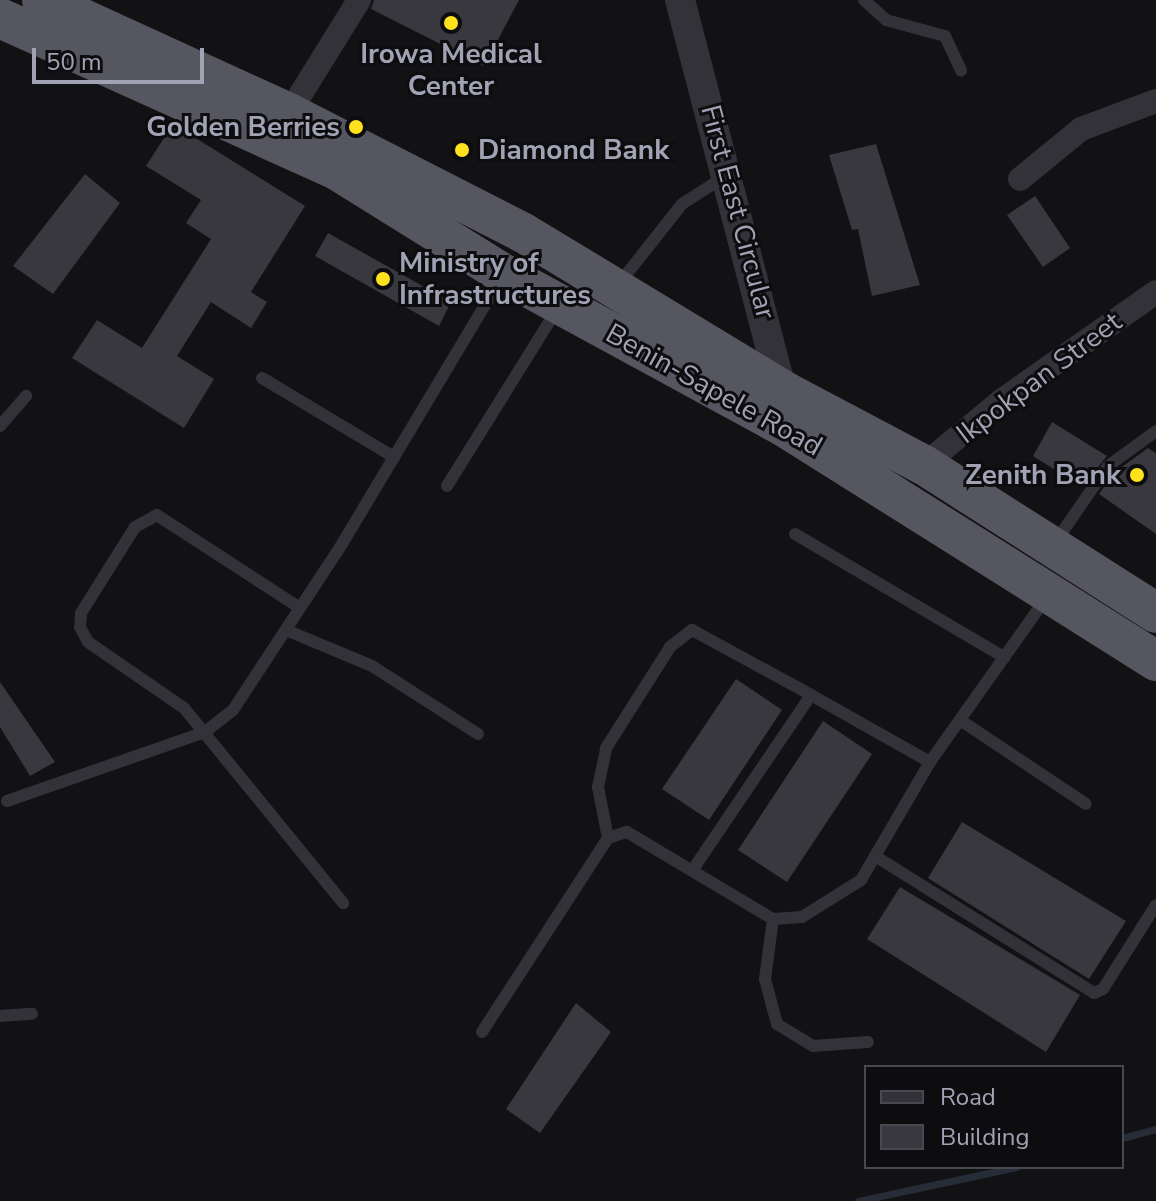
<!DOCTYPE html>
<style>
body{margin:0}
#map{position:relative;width:1156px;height:1201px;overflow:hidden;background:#121113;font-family:"Nunito Sans",sans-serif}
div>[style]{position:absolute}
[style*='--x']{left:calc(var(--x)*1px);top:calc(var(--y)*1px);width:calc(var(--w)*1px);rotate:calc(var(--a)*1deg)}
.stream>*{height:7px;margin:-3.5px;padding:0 3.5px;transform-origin:3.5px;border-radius:3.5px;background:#272d38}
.building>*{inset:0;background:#39383e}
.service>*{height:12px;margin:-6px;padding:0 6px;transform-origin:6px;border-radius:6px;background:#323238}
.minor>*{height:24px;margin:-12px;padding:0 12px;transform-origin:12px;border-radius:12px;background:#323238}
.tertiary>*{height:30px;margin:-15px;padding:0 15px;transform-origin:15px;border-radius:15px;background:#323238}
.trunk>*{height:40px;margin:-20px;padding:0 20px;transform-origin:20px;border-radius:20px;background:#565661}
.dots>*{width:22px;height:22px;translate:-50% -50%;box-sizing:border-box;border:4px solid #0d0c0e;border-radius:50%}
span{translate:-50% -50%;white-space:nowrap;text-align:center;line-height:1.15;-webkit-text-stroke:6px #0d0c0e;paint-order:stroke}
.poi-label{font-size:28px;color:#a1a3b5;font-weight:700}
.right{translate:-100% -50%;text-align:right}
.left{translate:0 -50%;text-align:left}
.street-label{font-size:28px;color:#a1a3b5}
.legend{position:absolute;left:864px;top:1065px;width:260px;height:104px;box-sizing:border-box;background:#0d0c0e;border:2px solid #484851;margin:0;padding:10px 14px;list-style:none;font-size:24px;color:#a1a3b5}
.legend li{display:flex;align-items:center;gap:16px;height:40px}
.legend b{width:40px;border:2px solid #484851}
.scale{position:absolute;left:32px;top:48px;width:172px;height:36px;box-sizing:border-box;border:4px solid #a1a3b5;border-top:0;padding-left:10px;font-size:24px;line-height:28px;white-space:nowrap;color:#a1a3b5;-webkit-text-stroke:6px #0d0c0e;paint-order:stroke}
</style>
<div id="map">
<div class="stream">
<i style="--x:1122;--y:1138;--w:35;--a:-15"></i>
<i style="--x:858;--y:1201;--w:162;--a:-12.1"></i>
</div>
<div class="building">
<i style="clip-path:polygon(374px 0,519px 0,484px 66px,371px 9px)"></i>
<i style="clip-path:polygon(173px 124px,305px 206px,251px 292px,267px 302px,251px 328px,211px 302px,177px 356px,214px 379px,184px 428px,72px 358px,97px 320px,142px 348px,211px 239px,186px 223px,201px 200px,146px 166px)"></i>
<i style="clip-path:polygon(876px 144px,920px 285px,872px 296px,858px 229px,852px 230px,829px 155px)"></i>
<i style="clip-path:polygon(85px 174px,120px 203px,53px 294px,13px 266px)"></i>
<i style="clip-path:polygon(1035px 196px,1070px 248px,1043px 267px,1007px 215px)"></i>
<i style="clip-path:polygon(328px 233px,451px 302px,439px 326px,315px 256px)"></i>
<i style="clip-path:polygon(1052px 422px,1107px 456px,1082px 487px,1033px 456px)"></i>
<i style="clip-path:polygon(1148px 448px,1156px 453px,1156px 534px,1099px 494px,1115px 472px)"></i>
<i style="clip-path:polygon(736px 679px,782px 710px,709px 820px,662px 789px)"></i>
<i style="clip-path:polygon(0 682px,55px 762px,30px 776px,0 727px)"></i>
<i style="clip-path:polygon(823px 721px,872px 754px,787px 882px,738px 850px)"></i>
<i style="clip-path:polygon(962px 822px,1126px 921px,1089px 979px,928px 878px)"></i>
<i style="clip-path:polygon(900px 887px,1080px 995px,1046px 1052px,867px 939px)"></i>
<i style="clip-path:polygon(576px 1003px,611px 1032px,540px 1133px,506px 1109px)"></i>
</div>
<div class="service">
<i style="--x:864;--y:0;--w:30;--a:42"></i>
<i style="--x:886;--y:20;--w:61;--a:15.2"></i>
<i style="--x:945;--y:36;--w:38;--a:65"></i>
<i style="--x:618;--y:285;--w:103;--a:-51.7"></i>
<i style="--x:682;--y:204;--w:50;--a:-32.7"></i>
<i style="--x:262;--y:378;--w:154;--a:30.9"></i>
<i style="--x:0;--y:426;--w:40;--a:-49"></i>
<i style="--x:447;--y:486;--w:208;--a:-58.1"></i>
<i style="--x:795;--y:534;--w:243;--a:30.5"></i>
<i style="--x:1056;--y:541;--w:91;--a:-55.3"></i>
<i style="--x:1108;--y:466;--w:59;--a:-36.1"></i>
<i style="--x:300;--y:608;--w:171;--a:-147"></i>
<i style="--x:157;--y:515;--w:25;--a:151"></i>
<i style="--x:135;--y:527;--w:102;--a:122.1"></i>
<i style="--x:81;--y:613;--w:14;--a:94"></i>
<i style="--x:80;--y:627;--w:17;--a:62"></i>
<i style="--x:88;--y:642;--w:116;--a:34.5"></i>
<i style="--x:184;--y:708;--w:252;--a:50.8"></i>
<i style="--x:286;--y:630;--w:93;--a:22.7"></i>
<i style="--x:372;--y:666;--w:126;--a:32.7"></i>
<i style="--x:811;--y:695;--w:137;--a:29.4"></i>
<i style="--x:960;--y:720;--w:151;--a:33.7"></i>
<i style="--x:7;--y:801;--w:210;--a:-19.2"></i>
<i style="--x:205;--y:732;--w:36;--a:-38"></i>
<i style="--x:233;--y:710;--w:199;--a:-56.7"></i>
<i style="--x:342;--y:544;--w:308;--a:-59.1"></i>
<i style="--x:608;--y:838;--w:52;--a:-101.1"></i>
<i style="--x:598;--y:787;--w:40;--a:-78"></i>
<i style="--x:606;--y:748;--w:120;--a:-57.6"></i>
<i style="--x:670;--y:647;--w:28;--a:-38"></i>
<i style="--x:692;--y:630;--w:136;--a:28.6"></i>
<i style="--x:811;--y:695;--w:210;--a:124.1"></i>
<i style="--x:875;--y:856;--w:258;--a:32"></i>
<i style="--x:1094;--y:993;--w:10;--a:-24"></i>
<i style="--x:1103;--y:989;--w:99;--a:-57.8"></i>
<i style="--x:773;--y:919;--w:61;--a:97.6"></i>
<i style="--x:765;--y:979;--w:47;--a:75.1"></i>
<i style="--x:777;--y:1024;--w:42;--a:31.4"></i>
<i style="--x:813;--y:1046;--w:55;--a:-4.2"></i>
<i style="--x:0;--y:1016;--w:32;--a:-4"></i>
<i style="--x:482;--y:1032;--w:231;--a:-57"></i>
<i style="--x:608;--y:838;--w:20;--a:-18"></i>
<i style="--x:627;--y:832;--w:170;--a:30.8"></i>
<i style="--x:773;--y:919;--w:29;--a:-4"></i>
<i style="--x:802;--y:917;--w:70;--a:-32.1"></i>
<i style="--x:861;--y:880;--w:137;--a:-59.7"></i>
<i style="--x:930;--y:762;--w:201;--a:-54.7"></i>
</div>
<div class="minor">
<i style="--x:289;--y:113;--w:133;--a:-58.2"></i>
<i style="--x:1020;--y:179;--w:79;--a:-39.3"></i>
<i style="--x:1081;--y:129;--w:80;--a:-20.5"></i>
<i style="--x:924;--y:465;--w:100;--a:-39.7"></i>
<i style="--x:1001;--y:401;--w:189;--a:-35.1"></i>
</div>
<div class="tertiary">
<i style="--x:680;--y:0;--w:417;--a:75.4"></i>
</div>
<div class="trunk">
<i style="--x:42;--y:0;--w:272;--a:24.6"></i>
<i style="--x:289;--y:113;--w:262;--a:27.1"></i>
<i style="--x:522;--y:232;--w:309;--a:31.2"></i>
<i style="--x:786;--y:392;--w:156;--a:27.9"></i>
<i style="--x:924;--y:465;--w:275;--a:32.5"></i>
<i style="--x:0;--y:18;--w:367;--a:24.3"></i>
<i style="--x:335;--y:169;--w:199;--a:31.9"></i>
<i style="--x:504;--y:274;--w:318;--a:28.6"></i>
<i style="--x:783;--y:426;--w:441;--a:32.2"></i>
</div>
<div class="dots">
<i style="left:451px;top:23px;background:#ffe11d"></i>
<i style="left:356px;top:127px;background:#ffe11d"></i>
<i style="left:462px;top:150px;background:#ffe11d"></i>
<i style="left:383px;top:279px;background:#ffe11d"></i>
<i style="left:1137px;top:475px;background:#ffe11d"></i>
</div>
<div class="poi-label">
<span style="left:451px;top:70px">Irowa Medical<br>Center</span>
<span class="right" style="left:340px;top:127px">Golden Berries</span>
<span class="left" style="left:478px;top:150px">Diamond Bank</span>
<span class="left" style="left:399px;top:279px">Ministry of<br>Infrastructures</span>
<span class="right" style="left:1121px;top:475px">Zenith Bank</span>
</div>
<div class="street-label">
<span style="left:738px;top:212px;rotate:75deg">First East Circular</span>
<span style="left:1039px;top:378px;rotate:-37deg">Ikpokpan Street</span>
<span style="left:714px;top:390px;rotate:29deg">Benin-Sapele Road</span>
</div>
<ul class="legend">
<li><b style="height:10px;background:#323238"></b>Road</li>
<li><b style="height:22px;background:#39383e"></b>Building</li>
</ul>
<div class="scale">50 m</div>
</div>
